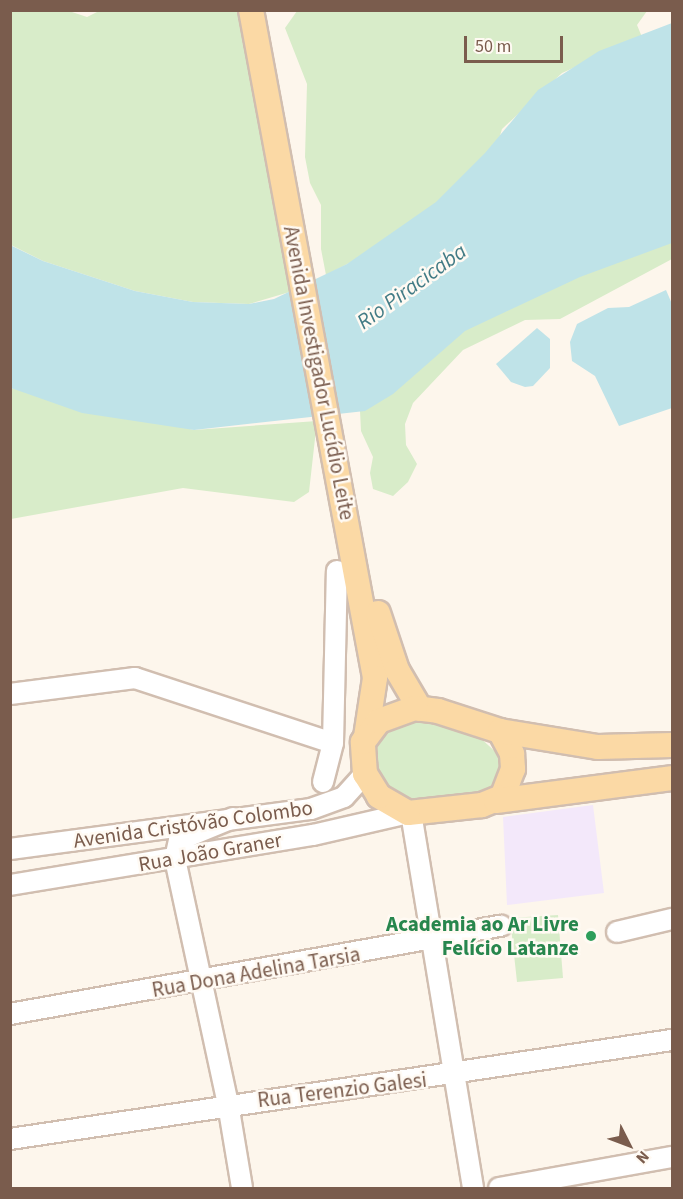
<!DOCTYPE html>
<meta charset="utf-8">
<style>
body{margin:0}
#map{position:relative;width:683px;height:1199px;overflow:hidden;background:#fdf6ec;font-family:"Source Sans 3",sans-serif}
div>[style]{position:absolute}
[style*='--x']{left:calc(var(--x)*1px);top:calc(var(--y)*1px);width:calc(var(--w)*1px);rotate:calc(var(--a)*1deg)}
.education>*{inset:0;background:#f3e8fa}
.green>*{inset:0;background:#d8ecc9}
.water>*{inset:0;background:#bfe3e8}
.roads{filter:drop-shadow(2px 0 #d1beb0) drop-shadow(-2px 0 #d1beb0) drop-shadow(0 2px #d1beb0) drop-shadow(0 -2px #d1beb0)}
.minor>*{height:20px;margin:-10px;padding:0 10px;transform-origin:10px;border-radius:10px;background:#fff}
.major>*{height:24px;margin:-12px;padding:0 12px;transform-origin:12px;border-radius:12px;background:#fbd9a5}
.dots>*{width:16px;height:16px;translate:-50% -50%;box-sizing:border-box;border:3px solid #fffaf3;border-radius:50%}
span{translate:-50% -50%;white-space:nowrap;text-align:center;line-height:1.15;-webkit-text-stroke:5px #fffaf3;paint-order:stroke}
.street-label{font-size:21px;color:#7a5c4d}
.leisure-label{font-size:21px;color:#27864d;font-weight:700}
.right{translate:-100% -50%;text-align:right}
.water-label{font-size:22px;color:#437c86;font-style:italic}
.frame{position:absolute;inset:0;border:12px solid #7a5c4d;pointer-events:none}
.north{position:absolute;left:599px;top:1115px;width:60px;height:60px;-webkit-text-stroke:4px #fffaf3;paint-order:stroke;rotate:132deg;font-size:16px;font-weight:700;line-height:24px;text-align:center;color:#7a5c4d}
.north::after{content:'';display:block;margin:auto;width:21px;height:27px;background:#7a5c4d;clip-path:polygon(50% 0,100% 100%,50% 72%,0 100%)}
.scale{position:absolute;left:464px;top:36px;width:99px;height:27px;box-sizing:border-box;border:3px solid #7a5c4d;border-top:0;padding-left:8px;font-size:18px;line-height:21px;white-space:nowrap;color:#7a5c4d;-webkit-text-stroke:4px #fffaf3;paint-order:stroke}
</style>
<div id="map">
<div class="education">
<i style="clip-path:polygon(593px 805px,604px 893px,507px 905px,503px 817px)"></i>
</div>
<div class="green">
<i style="clip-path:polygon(101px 10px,240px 11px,293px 291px,249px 304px,193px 302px,135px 291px,43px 261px,11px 245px,10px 11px,69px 11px,87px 17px)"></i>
<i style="clip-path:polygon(297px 11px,647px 11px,637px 25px,642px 37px,562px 73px,502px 129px,499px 139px,432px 220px,326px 275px,321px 249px,321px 205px,310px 183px,305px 157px,307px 84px,285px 28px)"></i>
<i style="clip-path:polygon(672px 235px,672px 259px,560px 319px,525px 320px,463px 350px,413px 403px,405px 424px,406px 445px,417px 464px,408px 482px,393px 496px,373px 489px,370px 473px,373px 457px,361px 431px,360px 411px,433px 340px)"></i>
<i style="clip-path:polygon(11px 388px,194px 430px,317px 421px,309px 492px,294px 502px,183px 488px,11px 519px)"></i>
<i style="clip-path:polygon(420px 717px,477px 735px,499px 755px,503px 773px,494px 788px,480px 794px,405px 801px,389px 792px,376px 778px,370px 750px,385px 728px)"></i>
<i style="clip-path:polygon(558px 915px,563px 978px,517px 982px,510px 918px)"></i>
</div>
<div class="water">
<i style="clip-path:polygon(672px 23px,672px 243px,580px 277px,465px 331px,393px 394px,365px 411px,194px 430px,82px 413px,11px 388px,10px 245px,43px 261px,135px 291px,193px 302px,249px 304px,274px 299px,347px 264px,436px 202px,485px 153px,538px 90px,599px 51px)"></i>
<i style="clip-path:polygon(666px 290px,672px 304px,672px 408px,619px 426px,595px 376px,572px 361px,570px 342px,577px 324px,608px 308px,629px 307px)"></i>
<i style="clip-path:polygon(537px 328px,550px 339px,550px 368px,533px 386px,525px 387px,511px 382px,496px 364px)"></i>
</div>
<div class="roads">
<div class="minor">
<i style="--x:10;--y:694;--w:126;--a:-7.3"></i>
<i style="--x:135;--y:678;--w:208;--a:18.2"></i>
<i style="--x:323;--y:782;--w:40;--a:-75.6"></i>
<i style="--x:333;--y:743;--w:172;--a:-88.7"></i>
<i style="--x:411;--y:813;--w:380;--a:80.6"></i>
<i style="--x:233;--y:818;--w:58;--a:157.8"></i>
<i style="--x:179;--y:840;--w:19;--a:102"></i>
<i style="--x:175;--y:859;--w:251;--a:77.8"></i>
<i style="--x:228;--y:1104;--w:85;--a:80.5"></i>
<i style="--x:10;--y:849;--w:304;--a:-7.6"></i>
<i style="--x:311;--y:809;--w:35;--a:-20"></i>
<i style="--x:344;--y:797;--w:31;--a:-48"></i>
<i style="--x:10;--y:885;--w:307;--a:-9.4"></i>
<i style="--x:313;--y:835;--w:98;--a:-13"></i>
<i style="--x:617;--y:932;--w:57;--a:-13.3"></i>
<i style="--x:10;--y:1014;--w:499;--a:-10.2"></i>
<i style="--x:10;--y:1139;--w:669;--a:-8.51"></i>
<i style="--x:499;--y:1188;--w:176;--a:-10.2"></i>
</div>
<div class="major">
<i style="--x:251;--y:10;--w:679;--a:79.48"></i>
<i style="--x:375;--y:678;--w:60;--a:98.7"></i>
<i style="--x:378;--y:613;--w:60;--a:71.6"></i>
<i style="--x:397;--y:670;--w:45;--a:59.5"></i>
<i style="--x:415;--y:708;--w:23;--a:7"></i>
<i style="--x:438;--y:711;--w:65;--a:17.9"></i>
<i style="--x:500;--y:731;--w:26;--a:62"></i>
<i style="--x:512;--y:754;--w:15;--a:86"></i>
<i style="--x:513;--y:769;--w:30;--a:111"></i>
<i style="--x:502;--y:797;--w:22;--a:158"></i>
<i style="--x:482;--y:805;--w:74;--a:173.8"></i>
<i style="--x:408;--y:813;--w:34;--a:-150"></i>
<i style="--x:379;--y:796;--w:26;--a:-122"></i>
<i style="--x:365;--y:774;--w:32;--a:-94"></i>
<i style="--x:363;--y:742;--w:26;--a:-53"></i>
<i style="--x:379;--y:721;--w:38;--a:-20"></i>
<i style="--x:500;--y:731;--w:99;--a:9.3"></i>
<i style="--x:598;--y:747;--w:74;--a:-1.5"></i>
<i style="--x:496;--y:801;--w:177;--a:-7.4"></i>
</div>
</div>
<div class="dots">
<i style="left:591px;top:936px;background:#2e9e5b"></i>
</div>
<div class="street-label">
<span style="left:319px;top:373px;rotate:79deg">Avenida Investigador Lucídio Leite</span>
<span style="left:193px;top:824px;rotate:-8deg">Avenida Cristóvão Colombo</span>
<span style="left:210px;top:852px;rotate:-10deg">Rua João Graner</span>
<span style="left:256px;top:972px;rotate:-10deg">Rua Dona Adelina Tarsia</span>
<span style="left:342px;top:1090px;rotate:-7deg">Rua Terenzio Galesi</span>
</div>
<div class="leisure-label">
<span class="right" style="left:579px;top:936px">Academia ao Ar Livre<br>Felício Latanze</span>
</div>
<div class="water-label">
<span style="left:412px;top:287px;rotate:-36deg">Rio Piracicaba</span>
</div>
<div class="frame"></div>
<div class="north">N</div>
<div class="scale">50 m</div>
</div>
